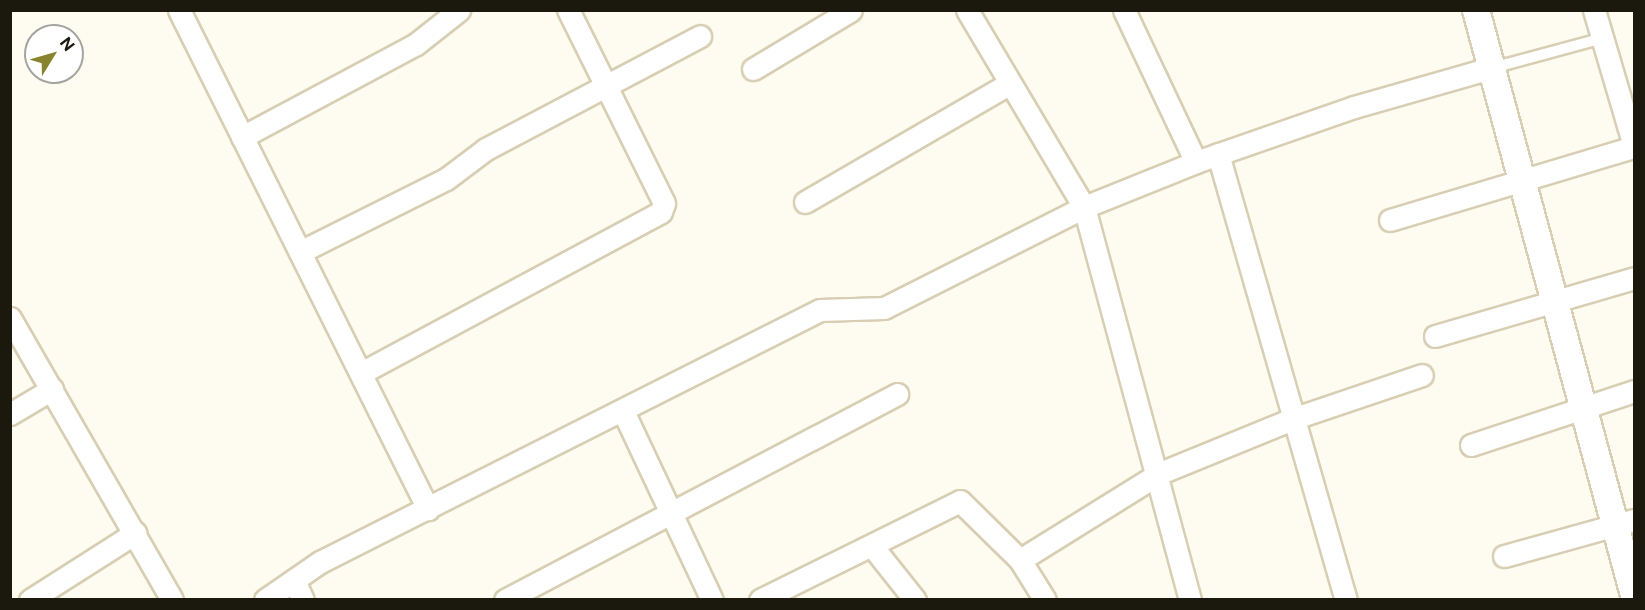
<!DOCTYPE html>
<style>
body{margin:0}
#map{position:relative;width:1645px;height:610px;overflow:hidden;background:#fefbf0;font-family:"Public Sans",sans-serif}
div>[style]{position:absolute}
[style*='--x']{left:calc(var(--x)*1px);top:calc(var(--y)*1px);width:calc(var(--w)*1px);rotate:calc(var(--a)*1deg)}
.roads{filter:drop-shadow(2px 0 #d7ceb3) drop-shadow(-2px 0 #d7ceb3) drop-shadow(0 2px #d7ceb3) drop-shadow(0 -2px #d7ceb3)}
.service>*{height:10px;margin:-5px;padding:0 5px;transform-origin:5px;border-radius:5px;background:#fff}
.minor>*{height:21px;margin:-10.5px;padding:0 10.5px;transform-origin:10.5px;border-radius:10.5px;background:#fff}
.tertiary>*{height:26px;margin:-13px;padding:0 13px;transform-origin:13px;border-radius:13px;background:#fff}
span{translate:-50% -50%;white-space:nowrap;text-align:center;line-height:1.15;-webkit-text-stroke:4.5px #fff;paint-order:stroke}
.frame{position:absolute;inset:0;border:12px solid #1b180e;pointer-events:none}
.north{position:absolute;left:24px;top:24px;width:60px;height:60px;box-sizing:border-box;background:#fff;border:2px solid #a4a39f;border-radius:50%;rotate:53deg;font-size:16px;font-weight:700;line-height:24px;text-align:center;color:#1b180e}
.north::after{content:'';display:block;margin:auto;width:21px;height:27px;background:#88842d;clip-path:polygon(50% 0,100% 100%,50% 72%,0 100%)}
</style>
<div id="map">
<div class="roads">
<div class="service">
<i style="--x:1492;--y:68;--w:115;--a:-15.1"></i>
</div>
<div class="minor">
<i style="--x:179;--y:10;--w:558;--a:63.48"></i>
<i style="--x:967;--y:10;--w:229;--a:59.3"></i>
<i style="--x:1084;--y:207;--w:407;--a:74.9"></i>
<i style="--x:1124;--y:10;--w:168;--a:64.7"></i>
<i style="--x:1594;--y:10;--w:142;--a:73.6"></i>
<i style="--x:753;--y:69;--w:114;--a:-31"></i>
<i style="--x:242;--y:137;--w:197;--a:-28.1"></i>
<i style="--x:416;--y:44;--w:55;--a:-38.3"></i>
<i style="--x:1218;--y:154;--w:464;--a:74"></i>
<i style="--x:805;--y:202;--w:233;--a:-30.1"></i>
<i style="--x:1390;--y:220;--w:255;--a:-16.7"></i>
<i style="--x:300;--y:252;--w:163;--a:-26.6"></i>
<i style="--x:446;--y:179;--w:50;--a:-36.9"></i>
<i style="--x:486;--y:149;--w:242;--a:-27.8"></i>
<i style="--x:10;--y:318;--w:325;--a:60.1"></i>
<i style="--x:1435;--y:336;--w:207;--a:-16.2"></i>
<i style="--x:361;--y:373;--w:340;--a:-28.2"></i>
<i style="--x:661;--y:212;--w:9;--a:-72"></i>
<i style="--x:664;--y:203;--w:216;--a:-116.4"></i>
<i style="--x:623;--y:411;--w:209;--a:64.8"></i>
<i style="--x:10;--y:414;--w:49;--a:-30.8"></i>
<i style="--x:1471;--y:445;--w:172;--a:-18.3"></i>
<i style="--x:872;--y:546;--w:69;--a:51.5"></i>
<i style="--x:1504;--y:556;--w:135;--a:-15.5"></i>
<i style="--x:1020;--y:560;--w:47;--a:58"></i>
<i style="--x:294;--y:580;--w:22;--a:66"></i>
<i style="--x:30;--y:600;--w:125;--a:-32.5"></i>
<i style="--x:265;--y:600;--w:67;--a:-34.6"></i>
<i style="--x:320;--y:562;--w:560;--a:-26.75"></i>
<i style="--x:820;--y:310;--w:64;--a:-1.8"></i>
<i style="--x:884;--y:308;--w:224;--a:-26.8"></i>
<i style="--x:1084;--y:207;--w:121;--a:-21.9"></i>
<i style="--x:1196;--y:162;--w:167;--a:-19.2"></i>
<i style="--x:1354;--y:107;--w:142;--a:-15.9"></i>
<i style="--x:505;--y:600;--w:443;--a:-27.7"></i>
<i style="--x:760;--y:600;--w:223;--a:-26.3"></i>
<i style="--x:960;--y:501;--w:84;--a:44.5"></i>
<i style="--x:1020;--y:560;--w:165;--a:-31.9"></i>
<i style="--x:1160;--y:473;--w:143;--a:-22.2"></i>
<i style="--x:1292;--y:419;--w:137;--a:-18.7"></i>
</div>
<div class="tertiary">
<i style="--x:1476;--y:10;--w:606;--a:74.89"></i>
</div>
</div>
<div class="frame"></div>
<div class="north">N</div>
</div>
